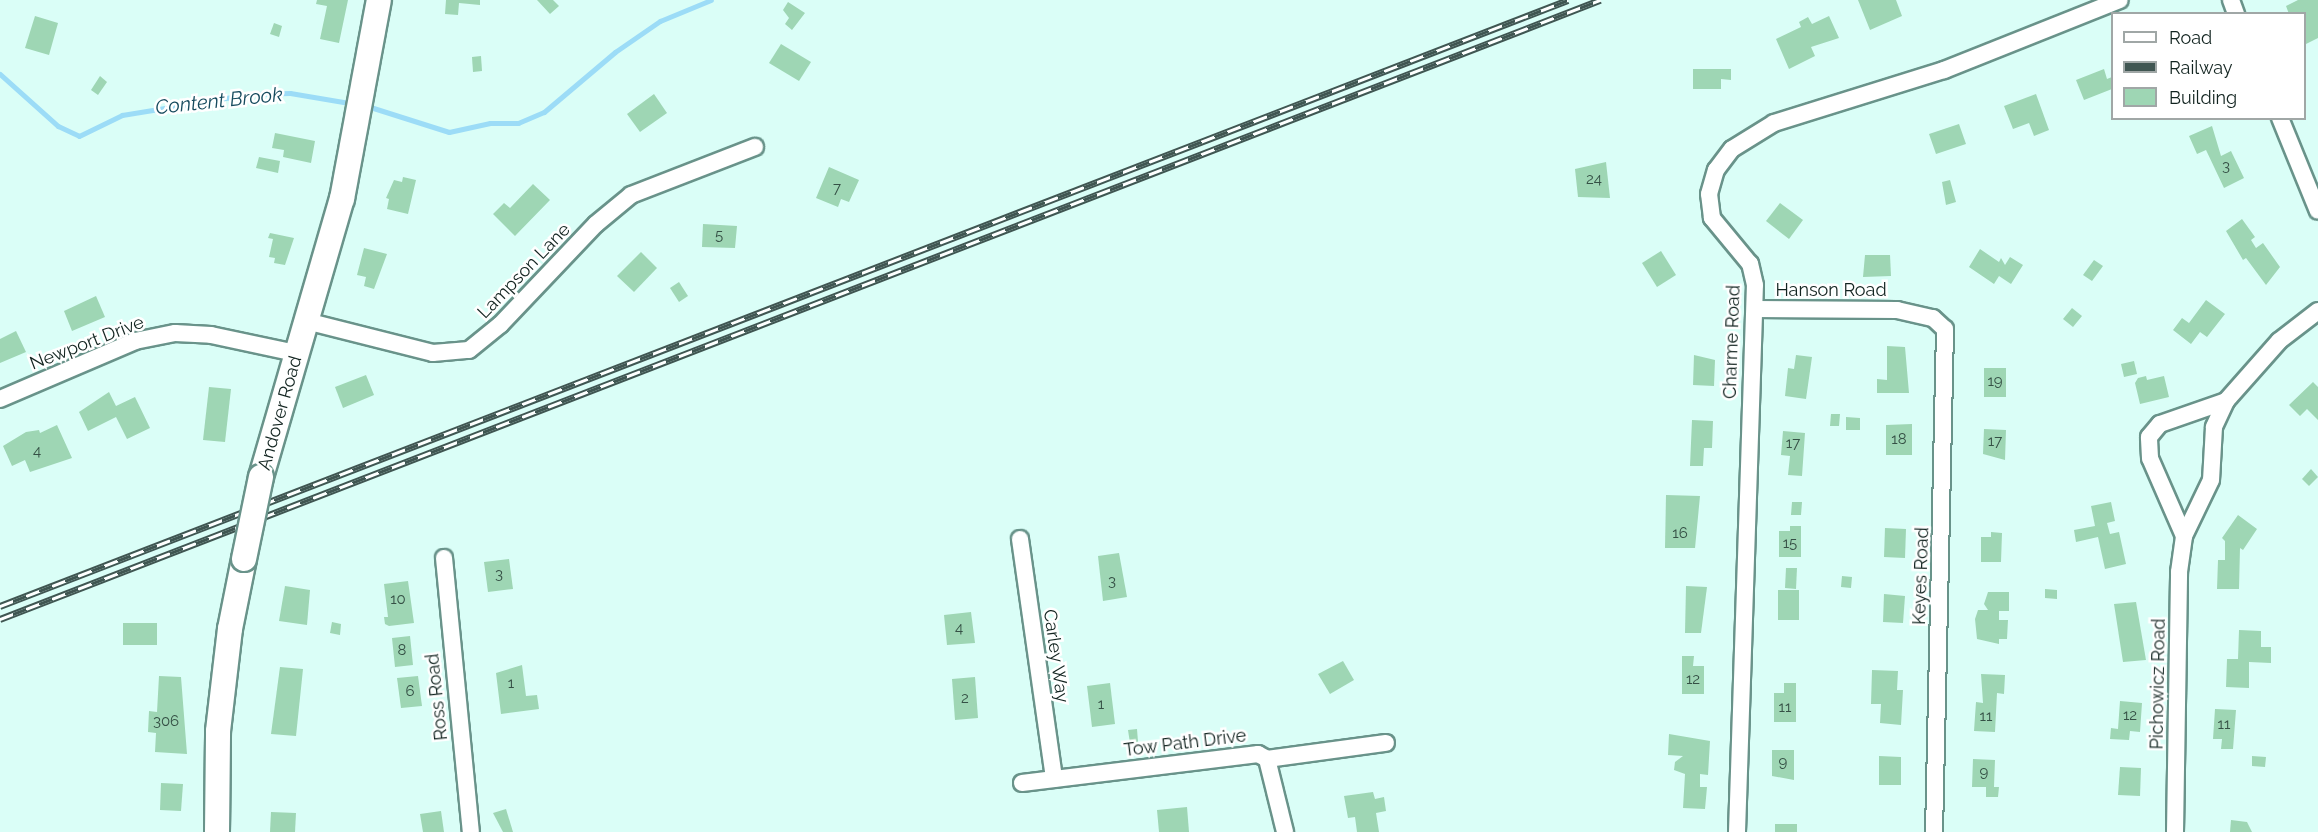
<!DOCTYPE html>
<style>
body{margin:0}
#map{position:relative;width:2318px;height:832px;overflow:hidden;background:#dafef7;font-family:Raleway,sans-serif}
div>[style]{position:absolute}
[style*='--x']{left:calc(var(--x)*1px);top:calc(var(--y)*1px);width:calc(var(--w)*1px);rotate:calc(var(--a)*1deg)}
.stream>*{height:5px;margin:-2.5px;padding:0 2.5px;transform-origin:2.5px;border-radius:2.5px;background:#9cdcf7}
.building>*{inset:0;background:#9ed6b4}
.roads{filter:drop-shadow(2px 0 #69938a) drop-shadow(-2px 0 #69938a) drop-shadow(0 2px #69938a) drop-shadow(0 -2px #69938a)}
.minor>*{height:16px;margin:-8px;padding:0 8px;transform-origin:8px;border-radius:8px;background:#fff}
.secondary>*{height:24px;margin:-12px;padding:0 12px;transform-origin:12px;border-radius:12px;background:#fff}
.rail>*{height:7px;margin-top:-3.5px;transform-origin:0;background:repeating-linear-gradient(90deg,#fff 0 14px,#405652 0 28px);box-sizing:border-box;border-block:2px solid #405652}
.bridges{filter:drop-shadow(2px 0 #69938a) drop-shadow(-2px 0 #69938a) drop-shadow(0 2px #69938a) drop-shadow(0 -2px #69938a)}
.secondary-bridge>*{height:24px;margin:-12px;padding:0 12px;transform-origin:12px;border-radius:12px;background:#fff}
span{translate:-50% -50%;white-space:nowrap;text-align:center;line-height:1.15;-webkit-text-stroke:5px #fff;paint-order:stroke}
.number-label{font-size:15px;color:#355045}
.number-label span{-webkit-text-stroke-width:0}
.street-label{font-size:18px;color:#122420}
.water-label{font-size:20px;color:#154a5d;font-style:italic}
.legend{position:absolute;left:2111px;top:12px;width:195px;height:108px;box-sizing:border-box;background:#fff;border:2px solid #a0a7a6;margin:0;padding:8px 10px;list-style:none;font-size:18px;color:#122420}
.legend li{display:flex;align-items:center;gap:12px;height:30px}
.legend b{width:30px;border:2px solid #a0a7a6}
</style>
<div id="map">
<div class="stream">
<i style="--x:0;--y:74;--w:78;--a:41.9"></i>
<i style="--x:58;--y:126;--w:23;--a:25"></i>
<i style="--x:79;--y:136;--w:48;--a:-26"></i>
<i style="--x:122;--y:115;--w:130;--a:-9.3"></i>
<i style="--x:250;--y:94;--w:40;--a:-1.4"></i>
<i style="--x:290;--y:93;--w:66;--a:9.6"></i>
<i style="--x:367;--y:106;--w:86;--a:17.6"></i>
<i style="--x:449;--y:132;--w:42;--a:-12.4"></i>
<i style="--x:490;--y:123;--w:28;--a:0"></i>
<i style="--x:518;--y:123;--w:28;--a:-23"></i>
<i style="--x:544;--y:112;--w:93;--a:-40.2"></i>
<i style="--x:615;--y:52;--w:55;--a:-34.6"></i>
<i style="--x:660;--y:21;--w:55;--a:-22.4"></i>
</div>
<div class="building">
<i style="clip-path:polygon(317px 0,348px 0,339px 43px,320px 39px,327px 6px,316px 4px)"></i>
<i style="clip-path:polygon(446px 0,480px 0,480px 5px,459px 3px,458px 15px,445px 14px)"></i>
<i style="clip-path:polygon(537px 0,553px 0,559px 6px,550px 14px)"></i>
<i style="clip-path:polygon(1858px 0,1896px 0,1902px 16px,1870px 30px)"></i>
<i style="clip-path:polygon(2298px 0,2318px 0,2318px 38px,2304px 45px,2304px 14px,2289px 14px,2286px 6px)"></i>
<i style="clip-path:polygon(788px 2px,805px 13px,792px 30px,785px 24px,789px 18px,783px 10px)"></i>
<i style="clip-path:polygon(35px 16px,58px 23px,49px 55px,25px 48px)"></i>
<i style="clip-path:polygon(1829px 16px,1839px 38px,1811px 47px,1815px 56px,1789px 69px,1776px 39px,1801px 27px,1799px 22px,1808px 17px,1812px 24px)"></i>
<i style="clip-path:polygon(274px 23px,282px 26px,279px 37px,270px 34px)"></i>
<i style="clip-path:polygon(781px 44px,811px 62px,799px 81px,769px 63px)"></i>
<i style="clip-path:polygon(481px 56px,482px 71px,473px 72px,472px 57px)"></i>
<i style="clip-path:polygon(1693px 69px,1731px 69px,1731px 80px,1721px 79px,1721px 89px,1693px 89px)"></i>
<i style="clip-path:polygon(2104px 69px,2107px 79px,2112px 77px,2112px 89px,2084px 100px,2076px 80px)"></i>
<i style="clip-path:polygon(100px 76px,107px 82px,98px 95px,91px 90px)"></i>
<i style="clip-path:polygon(654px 94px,667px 113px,640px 132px,627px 114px)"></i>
<i style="clip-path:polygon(2036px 94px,2049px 130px,2034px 136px,2029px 123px,2013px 129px,2004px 106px)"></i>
<i style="clip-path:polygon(1959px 124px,1966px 144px,1936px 154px,1929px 134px)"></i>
<i style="clip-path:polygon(2212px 126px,2221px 156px,2231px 151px,2244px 178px,2224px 188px,2206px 150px,2197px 154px,2189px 136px)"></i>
<i style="clip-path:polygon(275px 133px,315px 141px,311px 163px,283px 157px,284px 150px,272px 148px)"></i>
<i style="clip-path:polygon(259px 157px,280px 161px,278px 173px,256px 168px)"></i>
<i style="clip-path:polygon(1606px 162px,1610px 198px,1578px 197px,1575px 169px)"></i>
<i style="clip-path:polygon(829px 167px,859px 180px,849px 202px,841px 199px,838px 207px,816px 198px)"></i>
<i style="clip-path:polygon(403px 177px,416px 180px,408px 214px,387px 209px,389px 199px,386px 198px,394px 180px,402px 182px)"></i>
<i style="clip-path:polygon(1950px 180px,1956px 202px,1946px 205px,1942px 182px)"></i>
<i style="clip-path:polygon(533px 184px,550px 200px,515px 236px,493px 214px,504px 203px,510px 208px)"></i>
<i style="clip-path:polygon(1780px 203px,1803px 220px,1789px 239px,1766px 221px)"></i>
<i style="clip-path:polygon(2242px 219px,2255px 237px,2251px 240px,2256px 248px,2263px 243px,2280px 267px,2266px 285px,2246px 258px,2243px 260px,2226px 231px)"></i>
<i style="clip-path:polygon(703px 224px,737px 226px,735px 248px,702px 247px)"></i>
<i style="clip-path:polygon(270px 233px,294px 238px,285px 265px,274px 263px,275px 258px,269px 257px,273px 239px,268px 238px)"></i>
<i style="clip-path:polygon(364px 248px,387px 254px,374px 289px,364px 286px,366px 277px,357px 275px)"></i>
<i style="clip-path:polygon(1980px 249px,1999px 262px,2001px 258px,2005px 265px,2010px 257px,2023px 265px,2011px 284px,1999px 276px,1994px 284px,1969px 267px)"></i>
<i style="clip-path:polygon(1661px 251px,1676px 275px,1657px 287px,1642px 263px)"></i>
<i style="clip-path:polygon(641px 252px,657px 268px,634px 292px,617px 276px)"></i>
<i style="clip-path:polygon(1865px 255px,1890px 255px,1891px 276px,1863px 277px)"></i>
<i style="clip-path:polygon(2094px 260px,2103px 266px,2092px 281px,2083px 275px)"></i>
<i style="clip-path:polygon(679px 282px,688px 296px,679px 302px,670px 288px)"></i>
<i style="clip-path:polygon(96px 296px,105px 317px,72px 331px,64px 311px)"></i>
<i style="clip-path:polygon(2206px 300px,2225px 314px,2207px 337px,2200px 332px,2191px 344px,2173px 330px,2182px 318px,2189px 323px)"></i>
<i style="clip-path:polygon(2072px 308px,2082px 316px,2073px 327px,2063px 319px)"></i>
<i style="clip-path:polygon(16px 331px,26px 352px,0 363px,0 339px)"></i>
<i style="clip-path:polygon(1887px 346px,1905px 347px,1909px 393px,1877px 393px,1877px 379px,1887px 380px)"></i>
<i style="clip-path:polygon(1694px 355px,1715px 360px,1714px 386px,1693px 385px)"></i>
<i style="clip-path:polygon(1796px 355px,1812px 357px,1806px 399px,1785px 396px,1788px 368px,1794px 369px)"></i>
<i style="clip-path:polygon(2134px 361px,2137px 374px,2124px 377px,2121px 364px)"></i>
<i style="clip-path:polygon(1984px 368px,2006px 368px,2006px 397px,1984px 397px)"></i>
<i style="clip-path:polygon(366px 375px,374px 395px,343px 408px,335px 387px)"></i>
<i style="clip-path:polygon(2146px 376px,2147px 380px,2164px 376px,2169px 397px,2140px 404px,2135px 383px,2138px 378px)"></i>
<i style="clip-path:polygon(2313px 382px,2318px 387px,2318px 420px,2307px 409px,2300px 416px,2289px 405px)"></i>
<i style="clip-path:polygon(209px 387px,231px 389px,225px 442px,203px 440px)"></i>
<i style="clip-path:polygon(109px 392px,116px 406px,135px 397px,150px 428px,127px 439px,116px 417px,88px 431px,79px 412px)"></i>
<i style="clip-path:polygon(1831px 414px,1840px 414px,1839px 426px,1830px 426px)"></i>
<i style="clip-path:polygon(1846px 417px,1860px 418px,1860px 430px,1846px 430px)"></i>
<i style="clip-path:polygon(1692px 420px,1713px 421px,1712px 448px,1704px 448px,1703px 466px,1690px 466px)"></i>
<i style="clip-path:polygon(1912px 424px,1912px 455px,1886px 455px,1886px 425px)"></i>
<i style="clip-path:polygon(57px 425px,72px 458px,30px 472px,25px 460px,12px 466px,3px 446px,26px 432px,39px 430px,40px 433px)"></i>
<i style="clip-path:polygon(1984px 429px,2006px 430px,2005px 460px,1983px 454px)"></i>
<i style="clip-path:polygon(1783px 431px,1805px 433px,1802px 476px,1788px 475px,1790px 456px,1781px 455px)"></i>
<i style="clip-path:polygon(2311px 469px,2318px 477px,2309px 486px,2302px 479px)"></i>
<i style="clip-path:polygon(1666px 495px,1700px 496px,1695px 548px,1665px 548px)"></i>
<i style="clip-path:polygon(1792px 502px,1802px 502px,1801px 515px,1791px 515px)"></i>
<i style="clip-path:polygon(2111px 502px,2115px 521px,2107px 523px,2110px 534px,2119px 532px,2126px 564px,2105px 569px,2098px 537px,2076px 542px,2074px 530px,2095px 526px,2091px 506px)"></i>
<i style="clip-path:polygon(2238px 515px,2257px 529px,2243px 550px,2240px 548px,2239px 589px,2217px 589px,2218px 560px,2225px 560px,2225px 541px,2222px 538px)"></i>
<i style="clip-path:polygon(1790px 526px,1801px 526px,1801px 557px,1779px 557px,1779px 531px,1790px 531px)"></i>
<i style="clip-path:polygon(1885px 528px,1906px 529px,1905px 558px,1884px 557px)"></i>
<i style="clip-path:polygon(1991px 532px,2002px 533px,2001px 562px,1981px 562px,1981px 537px,1991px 537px)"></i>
<i style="clip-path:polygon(1119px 553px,1127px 597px,1103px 601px,1098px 556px)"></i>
<i style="clip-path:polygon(509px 559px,513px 589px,488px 592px,484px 562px)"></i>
<i style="clip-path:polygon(1786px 568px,1797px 568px,1796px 589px,1785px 588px)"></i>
<i style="clip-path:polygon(1842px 576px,1852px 577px,1851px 588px,1841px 587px)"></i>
<i style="clip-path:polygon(408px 581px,414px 623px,389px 626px,385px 624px,384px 617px,388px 617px,384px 584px)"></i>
<i style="clip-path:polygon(285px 586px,310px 590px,307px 625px,279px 621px)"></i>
<i style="clip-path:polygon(1686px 586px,1707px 587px,1701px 633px,1685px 633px)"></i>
<i style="clip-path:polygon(2045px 589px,2057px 590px,2057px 599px,2045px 598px)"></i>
<i style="clip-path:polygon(1778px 590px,1799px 590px,1799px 620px,1778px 620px)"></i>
<i style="clip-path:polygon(1988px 592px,2009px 592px,2009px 611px,1999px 611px,1999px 620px,2008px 620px,2007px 639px,1999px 639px,1999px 644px,1977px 639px,1975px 619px,1978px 610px,1988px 610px,1984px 604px)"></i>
<i style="clip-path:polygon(1884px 594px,1905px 596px,1903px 623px,1883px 622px)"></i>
<i style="clip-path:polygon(2136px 602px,2146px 660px,2123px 662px,2114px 604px)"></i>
<i style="clip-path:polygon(971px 612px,975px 643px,947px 645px,944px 615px)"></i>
<i style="clip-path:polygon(332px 622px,341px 624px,340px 635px,330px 633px)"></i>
<i style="clip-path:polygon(123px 623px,157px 623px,157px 645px,123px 645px)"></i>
<i style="clip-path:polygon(2239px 630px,2261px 631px,2261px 647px,2271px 647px,2271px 663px,2249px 662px,2249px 688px,2226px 687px,2227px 659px,2238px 659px)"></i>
<i style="clip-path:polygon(410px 636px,413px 665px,395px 667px,392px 638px)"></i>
<i style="clip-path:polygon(1682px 656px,1694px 656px,1693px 666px,1704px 666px,1704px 694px,1682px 694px)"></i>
<i style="clip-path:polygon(1343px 661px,1354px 680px,1330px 694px,1318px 674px)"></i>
<i style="clip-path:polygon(522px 665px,526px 696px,537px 695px,539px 709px,501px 714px,496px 673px)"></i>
<i style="clip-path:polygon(280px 667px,303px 669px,296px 736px,271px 734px)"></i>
<i style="clip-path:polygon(1872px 670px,1898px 671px,1897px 690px,1903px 690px,1901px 725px,1880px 723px,1881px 704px,1871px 704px)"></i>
<i style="clip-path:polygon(1981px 674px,2005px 675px,2004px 694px,1997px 693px,1995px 732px,1974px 731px,1976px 702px,1983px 703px)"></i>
<i style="clip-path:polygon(159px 676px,181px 677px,187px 754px,155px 752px,156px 733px,148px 732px,149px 711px,157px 712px)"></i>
<i style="clip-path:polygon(418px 676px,422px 706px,401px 708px,397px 678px)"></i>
<i style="clip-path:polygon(975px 677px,978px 718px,955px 720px,952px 679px)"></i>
<i style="clip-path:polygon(1110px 683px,1115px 724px,1092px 727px,1087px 686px)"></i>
<i style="clip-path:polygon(1784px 683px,1796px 683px,1796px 722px,1774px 722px,1774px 693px,1784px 693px)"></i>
<i style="clip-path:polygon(2120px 701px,2142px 703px,2140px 732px,2130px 731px,2129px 740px,2110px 739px,2111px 728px,2118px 729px)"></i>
<i style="clip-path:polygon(2215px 709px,2236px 710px,2233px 749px,2221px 749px,2222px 739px,2213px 739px)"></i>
<i style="clip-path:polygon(1137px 729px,1138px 742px,1130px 743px,1128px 730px)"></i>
<i style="clip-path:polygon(1669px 734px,1710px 741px,1708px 775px,1700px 774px,1700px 787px,1707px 787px,1705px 809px,1683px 808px,1685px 774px,1674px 770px,1675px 762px,1683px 756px,1668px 755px)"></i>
<i style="clip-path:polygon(1772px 750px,1794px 750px,1794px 780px,1772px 776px)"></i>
<i style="clip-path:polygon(1879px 756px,1901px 757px,1901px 785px,1879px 785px)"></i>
<i style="clip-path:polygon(2252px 756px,2266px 757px,2265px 767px,2252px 766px)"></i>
<i style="clip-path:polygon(1973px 759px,1995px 760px,1994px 787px,1999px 787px,1998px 797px,1986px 797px,1986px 787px,1972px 787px)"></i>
<i style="clip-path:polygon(2120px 767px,2141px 768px,2140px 796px,2118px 795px)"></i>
<i style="clip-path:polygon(161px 783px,183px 784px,181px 811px,160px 810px)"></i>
<i style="clip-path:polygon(1373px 792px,1375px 799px,1384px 797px,1386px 811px,1376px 813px,1379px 832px,1357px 832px,1355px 817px,1348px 818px,1344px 796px)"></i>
<i style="clip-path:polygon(1187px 807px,1189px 832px,1159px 832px,1157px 810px)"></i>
<i style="clip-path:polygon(506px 809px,513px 832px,503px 832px,493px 813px)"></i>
<i style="clip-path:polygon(441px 811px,444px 832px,423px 832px,420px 814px)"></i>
<i style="clip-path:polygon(271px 812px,296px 813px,295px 832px,270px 832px)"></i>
<i style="clip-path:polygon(2231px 820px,2247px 822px,2252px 832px,2230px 832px)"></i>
<i style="clip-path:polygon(1775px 824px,1797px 824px,1797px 832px,1775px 832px)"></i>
</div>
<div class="roads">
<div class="minor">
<i style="--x:2231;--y:0;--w:15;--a:70"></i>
<i style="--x:2280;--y:118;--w:100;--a:67.8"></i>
<i style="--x:1755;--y:309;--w:142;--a:0.4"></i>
<i style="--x:1897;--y:310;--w:37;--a:13"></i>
<i style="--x:1933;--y:318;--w:16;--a:43"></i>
<i style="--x:1945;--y:329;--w:503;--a:91.25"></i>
<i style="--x:306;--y:321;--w:131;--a:14.1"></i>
<i style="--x:433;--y:353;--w:36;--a:-5"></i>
<i style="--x:469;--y:350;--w:40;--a:-39"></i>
<i style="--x:500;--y:325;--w:139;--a:-46.5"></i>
<i style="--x:596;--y:224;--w:45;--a:-39.6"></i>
<i style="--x:631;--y:195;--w:133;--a:-21.2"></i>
<i style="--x:0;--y:399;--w:147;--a:-23.2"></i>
<i style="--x:135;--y:341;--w:41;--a:-11.3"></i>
<i style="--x:175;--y:333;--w:36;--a:3"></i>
<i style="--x:211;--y:335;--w:87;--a:12"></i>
<i style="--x:2226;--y:401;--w:29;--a:115"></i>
<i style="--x:2214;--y:427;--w:53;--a:93.2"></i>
<i style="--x:2211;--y:480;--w:62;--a:115.7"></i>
<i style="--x:2184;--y:536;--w:85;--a:-113.6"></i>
<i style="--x:2150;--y:458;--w:21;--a:-93"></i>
<i style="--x:2149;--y:437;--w:17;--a:-50"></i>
<i style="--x:2160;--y:424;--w:70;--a:-19.2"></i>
<i style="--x:2226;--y:401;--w:80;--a:-48.5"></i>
<i style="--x:2279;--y:341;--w:49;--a:-37.6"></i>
<i style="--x:1020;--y:539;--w:242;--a:81.9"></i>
<i style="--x:444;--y:558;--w:275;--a:84.4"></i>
<i style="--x:1267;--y:759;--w:75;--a:76.1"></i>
<i style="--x:1022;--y:783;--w:238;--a:-7"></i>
<i style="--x:1258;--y:754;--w:10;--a:29"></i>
<i style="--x:1267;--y:759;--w:120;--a:-7.7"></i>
<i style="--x:1737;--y:832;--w:547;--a:-88.12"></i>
<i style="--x:1755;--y:285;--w:22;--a:-103"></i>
<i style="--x:1750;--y:264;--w:60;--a:-129.6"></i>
<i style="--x:1712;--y:218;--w:24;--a:-97"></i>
<i style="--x:1709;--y:194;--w:25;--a:-74"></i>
<i style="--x:1716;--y:170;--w:26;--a:-53"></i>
<i style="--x:1732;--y:149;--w:49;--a:-31.8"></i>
<i style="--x:1774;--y:123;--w:178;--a:-17.3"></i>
<i style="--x:1944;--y:70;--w:189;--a:-21.7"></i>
<i style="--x:2175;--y:832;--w:260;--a:-89.1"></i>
<i style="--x:2179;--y:572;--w:36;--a:-82"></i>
</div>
<div class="secondary">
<i style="--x:261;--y:477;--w:290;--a:-73.8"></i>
<i style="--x:342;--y:199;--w:202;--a:-79.5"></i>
<i style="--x:217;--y:832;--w:101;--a:-89.4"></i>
<i style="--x:218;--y:731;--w:103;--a:-83.3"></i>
<i style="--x:230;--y:629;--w:71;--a:-78.7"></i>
</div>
</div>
<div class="rail">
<i style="--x:0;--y:606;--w:1681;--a:-21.13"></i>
<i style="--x:0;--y:619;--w:1716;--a:-21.15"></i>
</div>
<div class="bridges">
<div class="secondary-bridge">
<i style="--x:244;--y:559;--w:84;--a:-78.3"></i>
</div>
</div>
<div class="number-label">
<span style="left:2226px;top:167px">3</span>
<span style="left:1594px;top:180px">24</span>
<span style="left:837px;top:189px">7</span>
<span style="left:719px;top:236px">5</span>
<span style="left:1995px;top:382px">19</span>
<span style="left:1899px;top:440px">18</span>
<span style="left:1995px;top:442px">17</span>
<span style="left:1793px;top:444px">17</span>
<span style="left:37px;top:452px">4</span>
<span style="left:1680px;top:534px">16</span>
<span style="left:1790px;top:544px">15</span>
<span style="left:499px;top:575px">3</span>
<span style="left:1112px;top:582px">3</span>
<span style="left:398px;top:600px">10</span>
<span style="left:959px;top:629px">4</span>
<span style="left:402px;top:651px">8</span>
<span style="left:1693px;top:680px">12</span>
<span style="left:511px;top:684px">1</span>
<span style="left:410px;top:692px">6</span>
<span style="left:965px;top:699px">2</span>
<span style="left:1101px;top:705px">1</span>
<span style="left:1785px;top:708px">11</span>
<span style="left:2130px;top:716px">12</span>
<span style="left:1986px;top:717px">11</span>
<span style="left:166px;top:722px">306</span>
<span style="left:2224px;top:725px">11</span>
<span style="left:1783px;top:763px">9</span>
<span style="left:1984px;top:773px">9</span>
</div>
<div class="street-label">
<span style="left:524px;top:271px;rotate:-46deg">Lampson Lane</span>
<span style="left:1831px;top:290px">Hanson Road</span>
<span style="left:1732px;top:342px;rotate:-88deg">Charme Road</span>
<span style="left:87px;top:343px;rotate:-21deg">Newport Drive</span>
<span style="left:280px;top:413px;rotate:-74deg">Andover Road</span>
<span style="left:1921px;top:576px;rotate:-88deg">Keyes Road</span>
<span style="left:1056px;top:656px;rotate:82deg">Carley Way</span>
<span style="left:2158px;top:684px;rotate:-89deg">Pichowicz Road</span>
<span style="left:437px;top:697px;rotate:-96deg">Ross Road</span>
<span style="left:1185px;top:743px;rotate:-7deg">Tow Path Drive</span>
</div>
<div class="water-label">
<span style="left:219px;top:101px;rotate:-6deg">Content Brook</span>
</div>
<ul class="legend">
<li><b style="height:8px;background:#fff"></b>Road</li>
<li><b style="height:8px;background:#405652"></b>Railway</li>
<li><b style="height:16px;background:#9ed6b4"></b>Building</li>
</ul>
</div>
